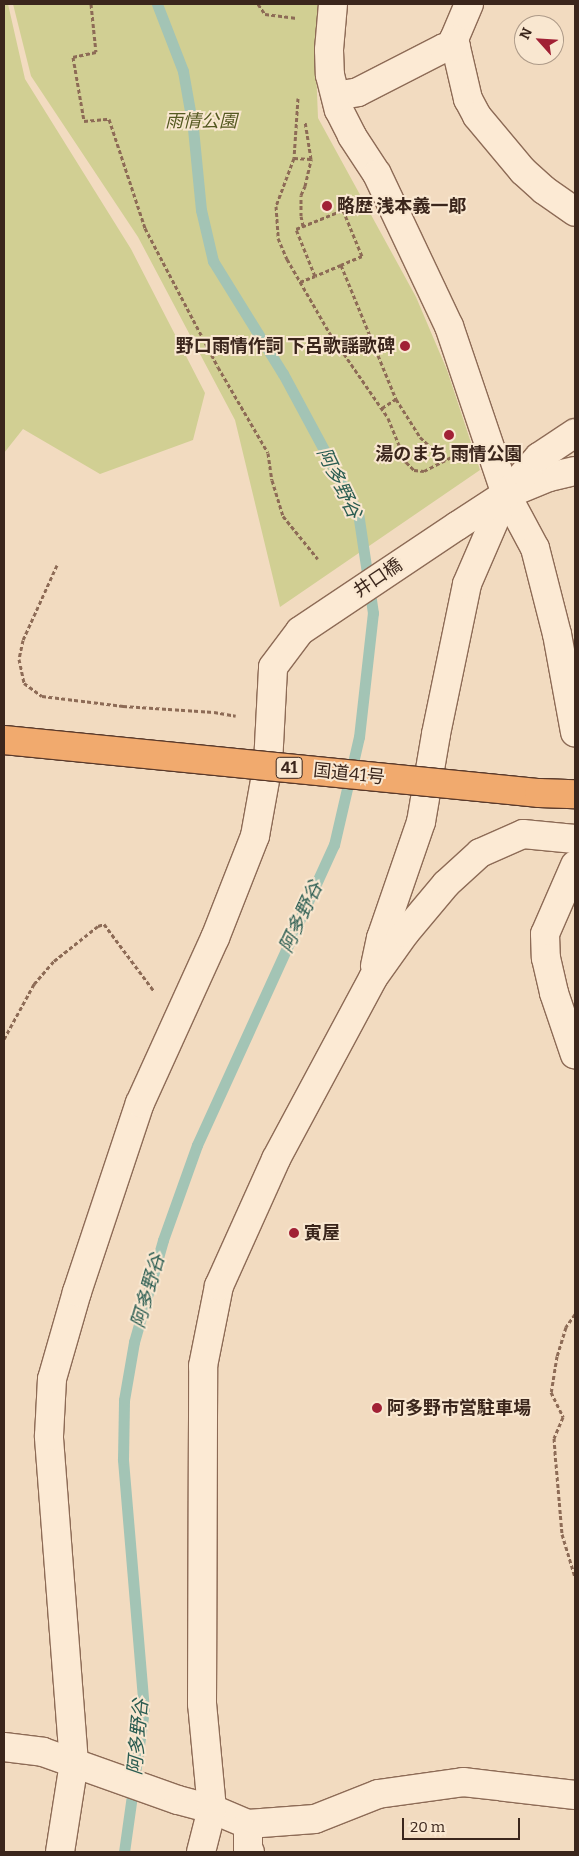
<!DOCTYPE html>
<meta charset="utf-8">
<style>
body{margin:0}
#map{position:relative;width:579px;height:1856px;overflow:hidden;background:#f2dbc0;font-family:Bitter,"Noto Sans JP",serif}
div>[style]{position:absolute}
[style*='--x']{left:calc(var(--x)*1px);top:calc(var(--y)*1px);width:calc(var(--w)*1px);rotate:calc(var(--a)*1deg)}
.green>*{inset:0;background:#d1cf93}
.stream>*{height:11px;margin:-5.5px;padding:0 5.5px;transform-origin:5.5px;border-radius:5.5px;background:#a3c4b5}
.path>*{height:3px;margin-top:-1.5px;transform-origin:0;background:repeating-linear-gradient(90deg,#8d6b56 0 4px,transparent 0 6.5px)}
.roads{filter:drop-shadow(1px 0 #8d6b56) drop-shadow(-1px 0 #8d6b56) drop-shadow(0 1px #8d6b56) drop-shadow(0 -1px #8d6b56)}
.minor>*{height:28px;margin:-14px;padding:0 14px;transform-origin:14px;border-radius:14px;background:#fcead4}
.tertiary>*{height:28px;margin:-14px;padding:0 14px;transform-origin:14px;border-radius:14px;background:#fcead4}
.bridges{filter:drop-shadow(1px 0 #5a3a2b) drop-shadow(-1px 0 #5a3a2b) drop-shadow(0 1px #5a3a2b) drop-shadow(0 -1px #5a3a2b)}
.trunk-bridge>*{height:28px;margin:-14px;padding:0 14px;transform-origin:14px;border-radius:14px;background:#f1aa6e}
.dots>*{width:14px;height:14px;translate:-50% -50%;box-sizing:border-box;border:2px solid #f9e7d0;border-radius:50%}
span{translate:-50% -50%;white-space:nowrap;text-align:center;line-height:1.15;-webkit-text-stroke:4px #f9e7d0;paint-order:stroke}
.shield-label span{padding:1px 4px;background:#f9e7d0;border:1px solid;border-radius:4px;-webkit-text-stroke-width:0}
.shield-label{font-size:16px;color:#3b261c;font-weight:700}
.park-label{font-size:18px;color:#545921;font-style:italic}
.poi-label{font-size:18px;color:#3b261c;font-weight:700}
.left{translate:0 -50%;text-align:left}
.right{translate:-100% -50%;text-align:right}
.street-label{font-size:18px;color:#3b261c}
.water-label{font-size:19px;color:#2a5c51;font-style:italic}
.frame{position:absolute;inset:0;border:5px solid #3b261c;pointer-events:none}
.north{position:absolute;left:514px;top:15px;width:50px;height:50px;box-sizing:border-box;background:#f9e7d0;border:1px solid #ad9a88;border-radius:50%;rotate:296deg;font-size:14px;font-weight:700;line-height:20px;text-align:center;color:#3b261c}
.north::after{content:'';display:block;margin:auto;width:18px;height:22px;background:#a12135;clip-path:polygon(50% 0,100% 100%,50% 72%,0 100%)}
.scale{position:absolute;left:402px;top:1818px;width:118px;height:22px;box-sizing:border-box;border:2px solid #3b261c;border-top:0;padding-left:6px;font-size:15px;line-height:18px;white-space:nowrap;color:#3b261c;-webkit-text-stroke:4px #f9e7d0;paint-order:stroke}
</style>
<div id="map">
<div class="green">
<i style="clip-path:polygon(4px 4px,8px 4px,25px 79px,131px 249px,205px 393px,193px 440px,100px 474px,23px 429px,4px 453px)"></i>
<i style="clip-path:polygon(13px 4px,322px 4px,315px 42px,318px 118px,416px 297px,447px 370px,480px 470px,280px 607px,235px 420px,138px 237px,31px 76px)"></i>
</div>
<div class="stream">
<i style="--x:124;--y:1852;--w:143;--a:-82"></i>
<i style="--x:144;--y:1710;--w:252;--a:-94.8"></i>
<i style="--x:123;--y:1459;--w:59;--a:-89"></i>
<i style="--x:124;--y:1400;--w:59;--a:-80.2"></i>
<i style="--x:134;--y:1342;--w:106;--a:-74.1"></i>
<i style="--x:163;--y:1240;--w:101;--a:-70.3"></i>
<i style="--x:197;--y:1145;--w:330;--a:-65.5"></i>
<i style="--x:334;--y:845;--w:111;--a:-77"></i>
<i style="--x:359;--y:737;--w:125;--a:-83.6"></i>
<i style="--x:373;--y:613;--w:101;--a:-98.5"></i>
<i style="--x:358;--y:513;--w:158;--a:-118.3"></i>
<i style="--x:283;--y:374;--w:133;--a:-121.8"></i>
<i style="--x:213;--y:261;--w:52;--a:-103.2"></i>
<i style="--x:201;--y:210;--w:82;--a:-95.6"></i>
<i style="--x:193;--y:128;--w:58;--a:-100"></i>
<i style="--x:183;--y:71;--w:72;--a:-111.2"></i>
</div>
<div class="path">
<i style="--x:91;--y:4;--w:48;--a:84.1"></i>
<i style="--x:96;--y:52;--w:24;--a:168"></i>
<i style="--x:73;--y:57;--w:65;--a:80.2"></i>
<i style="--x:84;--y:121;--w:25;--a:-5"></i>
<i style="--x:109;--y:119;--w:115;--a:71.7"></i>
<i style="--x:145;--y:228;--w:157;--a:62.3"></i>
<i style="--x:218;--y:367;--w:99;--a:59.8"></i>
<i style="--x:268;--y:453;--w:27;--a:82"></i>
<i style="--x:272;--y:480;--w:38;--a:73"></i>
<i style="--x:283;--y:516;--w:55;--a:50.9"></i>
<i style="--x:258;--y:4;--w:12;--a:55"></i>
<i style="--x:265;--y:14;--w:32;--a:7"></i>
<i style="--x:298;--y:98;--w:60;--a:93.8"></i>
<i style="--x:294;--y:158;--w:51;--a:110.6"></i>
<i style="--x:276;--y:206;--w:32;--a:86"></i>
<i style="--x:278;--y:238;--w:23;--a:67"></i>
<i style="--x:287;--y:259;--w:84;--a:60.1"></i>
<i style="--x:329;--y:332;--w:104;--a:55.5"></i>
<i style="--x:388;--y:418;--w:48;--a:67.8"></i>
<i style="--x:406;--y:462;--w:11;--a:45"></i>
<i style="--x:414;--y:470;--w:10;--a:6"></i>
<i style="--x:424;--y:471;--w:37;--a:-27"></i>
<i style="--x:294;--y:158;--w:17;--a:3"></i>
<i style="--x:303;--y:226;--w:10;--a:-101"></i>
<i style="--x:301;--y:216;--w:21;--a:-90"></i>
<i style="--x:301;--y:195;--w:10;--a:-66"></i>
<i style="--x:305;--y:186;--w:28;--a:-77"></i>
<i style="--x:311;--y:159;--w:37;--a:-99"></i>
<i style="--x:341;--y:265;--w:28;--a:157"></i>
<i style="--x:315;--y:276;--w:51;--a:-112"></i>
<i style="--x:296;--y:229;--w:51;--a:-22"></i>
<i style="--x:343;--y:210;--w:50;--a:67.6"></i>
<i style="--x:362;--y:256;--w:23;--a:157"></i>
<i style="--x:341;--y:265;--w:145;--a:67.7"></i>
<i style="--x:300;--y:282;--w:16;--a:-22"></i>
<i style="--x:382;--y:408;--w:17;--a:-33"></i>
<i style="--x:396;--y:399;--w:45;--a:57.7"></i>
<i style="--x:420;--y:437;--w:35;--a:43"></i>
<i style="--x:57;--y:565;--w:82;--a:114.4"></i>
<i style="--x:23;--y:640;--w:19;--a:102"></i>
<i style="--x:19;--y:659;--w:25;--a:78"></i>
<i style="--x:24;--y:683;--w:22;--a:36"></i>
<i style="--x:42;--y:696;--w:82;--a:7"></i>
<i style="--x:123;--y:706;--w:91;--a:3.8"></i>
<i style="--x:214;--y:712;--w:22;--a:10"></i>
<i style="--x:4;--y:1039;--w:63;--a:-61.4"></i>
<i style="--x:34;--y:984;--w:30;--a:-49"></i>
<i style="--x:54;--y:961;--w:56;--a:-38.5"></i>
<i style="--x:98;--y:926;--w:6;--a:-18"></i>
<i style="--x:104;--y:924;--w:84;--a:53.3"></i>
<i style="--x:575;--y:1314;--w:16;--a:125"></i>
<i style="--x:566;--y:1327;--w:30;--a:107"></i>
<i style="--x:557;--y:1356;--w:36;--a:99"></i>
<i style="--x:551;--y:1392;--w:28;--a:64"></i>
<i style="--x:563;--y:1417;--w:23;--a:113"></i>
<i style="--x:554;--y:1438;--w:26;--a:86"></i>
<i style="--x:556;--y:1464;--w:70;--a:85.1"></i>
<i style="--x:562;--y:1534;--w:45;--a:73.2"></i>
</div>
<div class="roads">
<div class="minor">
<i style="--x:333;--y:4;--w:46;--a:95"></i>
<i style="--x:329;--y:50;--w:25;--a:88"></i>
<i style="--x:330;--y:75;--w:36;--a:76"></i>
<i style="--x:339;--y:110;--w:29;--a:63"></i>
<i style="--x:352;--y:136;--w:45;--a:56.7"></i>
<i style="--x:377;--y:174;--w:168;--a:64.7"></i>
<i style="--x:449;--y:326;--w:177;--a:71.3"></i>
<i style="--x:506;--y:494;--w:61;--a:61.8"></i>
<i style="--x:535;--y:548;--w:89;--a:75.7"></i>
<i style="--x:557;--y:634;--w:100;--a:79.6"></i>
<i style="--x:469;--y:4;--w:38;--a:113"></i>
<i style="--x:454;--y:39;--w:62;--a:76.9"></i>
<i style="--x:468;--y:99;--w:19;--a:62"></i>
<i style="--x:477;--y:116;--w:72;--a:50.1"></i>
<i style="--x:523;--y:171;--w:28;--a:42"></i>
<i style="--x:544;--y:190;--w:38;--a:35"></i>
<i style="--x:336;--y:96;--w:22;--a:-10"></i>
<i style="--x:358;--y:92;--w:97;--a:-27.1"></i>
<i style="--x:444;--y:48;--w:12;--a:-9"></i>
<i style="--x:510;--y:493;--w:42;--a:-22.3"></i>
<i style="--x:549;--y:477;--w:27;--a:-13"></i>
<i style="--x:575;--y:865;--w:75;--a:113.5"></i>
<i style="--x:545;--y:934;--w:24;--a:88"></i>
<i style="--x:546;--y:958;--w:36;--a:77"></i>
<i style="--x:554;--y:993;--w:65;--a:71.3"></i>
<i style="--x:375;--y:966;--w:29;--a:-78"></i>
<i style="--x:381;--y:938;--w:123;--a:-71"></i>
<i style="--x:421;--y:822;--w:89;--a:-80.3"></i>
<i style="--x:436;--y:734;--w:153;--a:-78.3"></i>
<i style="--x:467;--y:584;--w:98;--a:-66.6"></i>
<i style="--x:506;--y:494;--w:50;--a:-48.3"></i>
<i style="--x:539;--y:457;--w:43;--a:-33.7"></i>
<i style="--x:4;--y:1747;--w:39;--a:7"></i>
<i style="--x:43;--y:1752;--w:143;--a:19.6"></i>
<i style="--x:178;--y:1800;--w:35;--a:15"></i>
<i style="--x:212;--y:1809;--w:39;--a:23"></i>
<i style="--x:248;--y:1824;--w:67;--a:-4.3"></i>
<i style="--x:315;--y:1819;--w:68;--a:-21.6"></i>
<i style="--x:378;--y:1794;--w:86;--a:-8"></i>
<i style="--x:463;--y:1782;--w:113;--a:6.6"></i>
<i style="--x:248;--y:1824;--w:24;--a:90"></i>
<i style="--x:248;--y:1848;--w:4;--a:63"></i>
<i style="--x:60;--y:1852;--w:90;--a:-81.1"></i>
<i style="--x:74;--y:1763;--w:328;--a:-94.4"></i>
<i style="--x:49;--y:1436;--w:57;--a:-87"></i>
<i style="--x:52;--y:1379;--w:91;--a:-74"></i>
<i style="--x:77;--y:1292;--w:199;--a:-71.6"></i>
<i style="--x:140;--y:1103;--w:181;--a:-65.6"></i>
<i style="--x:215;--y:938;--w:110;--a:-68.6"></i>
<i style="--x:255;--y:836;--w:73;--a:-79.8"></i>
<i style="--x:268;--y:764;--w:97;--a:-87"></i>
<i style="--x:273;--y:667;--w:45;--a:-53.1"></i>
<i style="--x:300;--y:631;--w:189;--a:-33.8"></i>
<i style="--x:201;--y:1852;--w:44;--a:-75.7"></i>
<i style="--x:212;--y:1809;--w:105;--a:-95.4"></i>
<i style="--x:202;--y:1704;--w:338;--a:-89.8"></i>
<i style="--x:203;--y:1366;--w:82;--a:-78.7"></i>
<i style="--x:219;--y:1286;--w:139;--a:-65.8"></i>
<i style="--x:276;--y:1159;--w:205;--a:-61.8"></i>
<i style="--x:373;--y:978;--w:55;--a:-54.6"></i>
<i style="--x:405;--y:933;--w:64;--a:-50.1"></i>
<i style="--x:446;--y:884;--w:46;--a:-42.4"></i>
<i style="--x:480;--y:853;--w:47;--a:-23.8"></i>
<i style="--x:523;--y:834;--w:52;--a:5.5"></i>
</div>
<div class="tertiary">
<i style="--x:457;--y:526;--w:59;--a:-33.1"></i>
</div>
</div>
<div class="bridges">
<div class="trunk-bridge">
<i style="--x:4;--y:740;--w:538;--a:5.66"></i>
<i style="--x:539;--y:793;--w:36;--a:2"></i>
</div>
</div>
<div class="dots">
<i style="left:327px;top:206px;background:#a12135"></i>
<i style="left:405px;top:346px;background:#a12135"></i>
<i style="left:449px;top:435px;background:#a12135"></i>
<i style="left:294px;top:1233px;background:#a12135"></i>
<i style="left:377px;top:1408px;background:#a12135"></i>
</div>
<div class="shield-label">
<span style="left:289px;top:768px">41</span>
</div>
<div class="park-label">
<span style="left:201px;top:121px">雨情公園</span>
</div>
<div class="poi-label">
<span class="left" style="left:337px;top:206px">略歴 浅本義一郎</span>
<span class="right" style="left:395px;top:346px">野口雨情作詞 下呂歌謡歌碑</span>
<span style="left:449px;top:454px">湯のまち 雨情公園</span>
<span class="left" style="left:304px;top:1233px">寅屋</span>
<span class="left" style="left:387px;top:1408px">阿多野市営駐車場</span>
</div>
<div class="street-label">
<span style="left:378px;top:578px;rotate:-34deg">井口橋</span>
<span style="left:349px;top:774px;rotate:6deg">国道41号</span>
</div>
<div class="water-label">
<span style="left:339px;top:483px;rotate:64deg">阿多野谷</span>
<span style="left:301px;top:917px;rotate:-65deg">阿多野谷</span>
<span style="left:148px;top:1291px;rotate:-74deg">阿多野谷</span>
<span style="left:138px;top:1737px;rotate:-85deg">阿多野谷</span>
</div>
<div class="frame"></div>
<div class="north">N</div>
<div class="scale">20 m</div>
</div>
